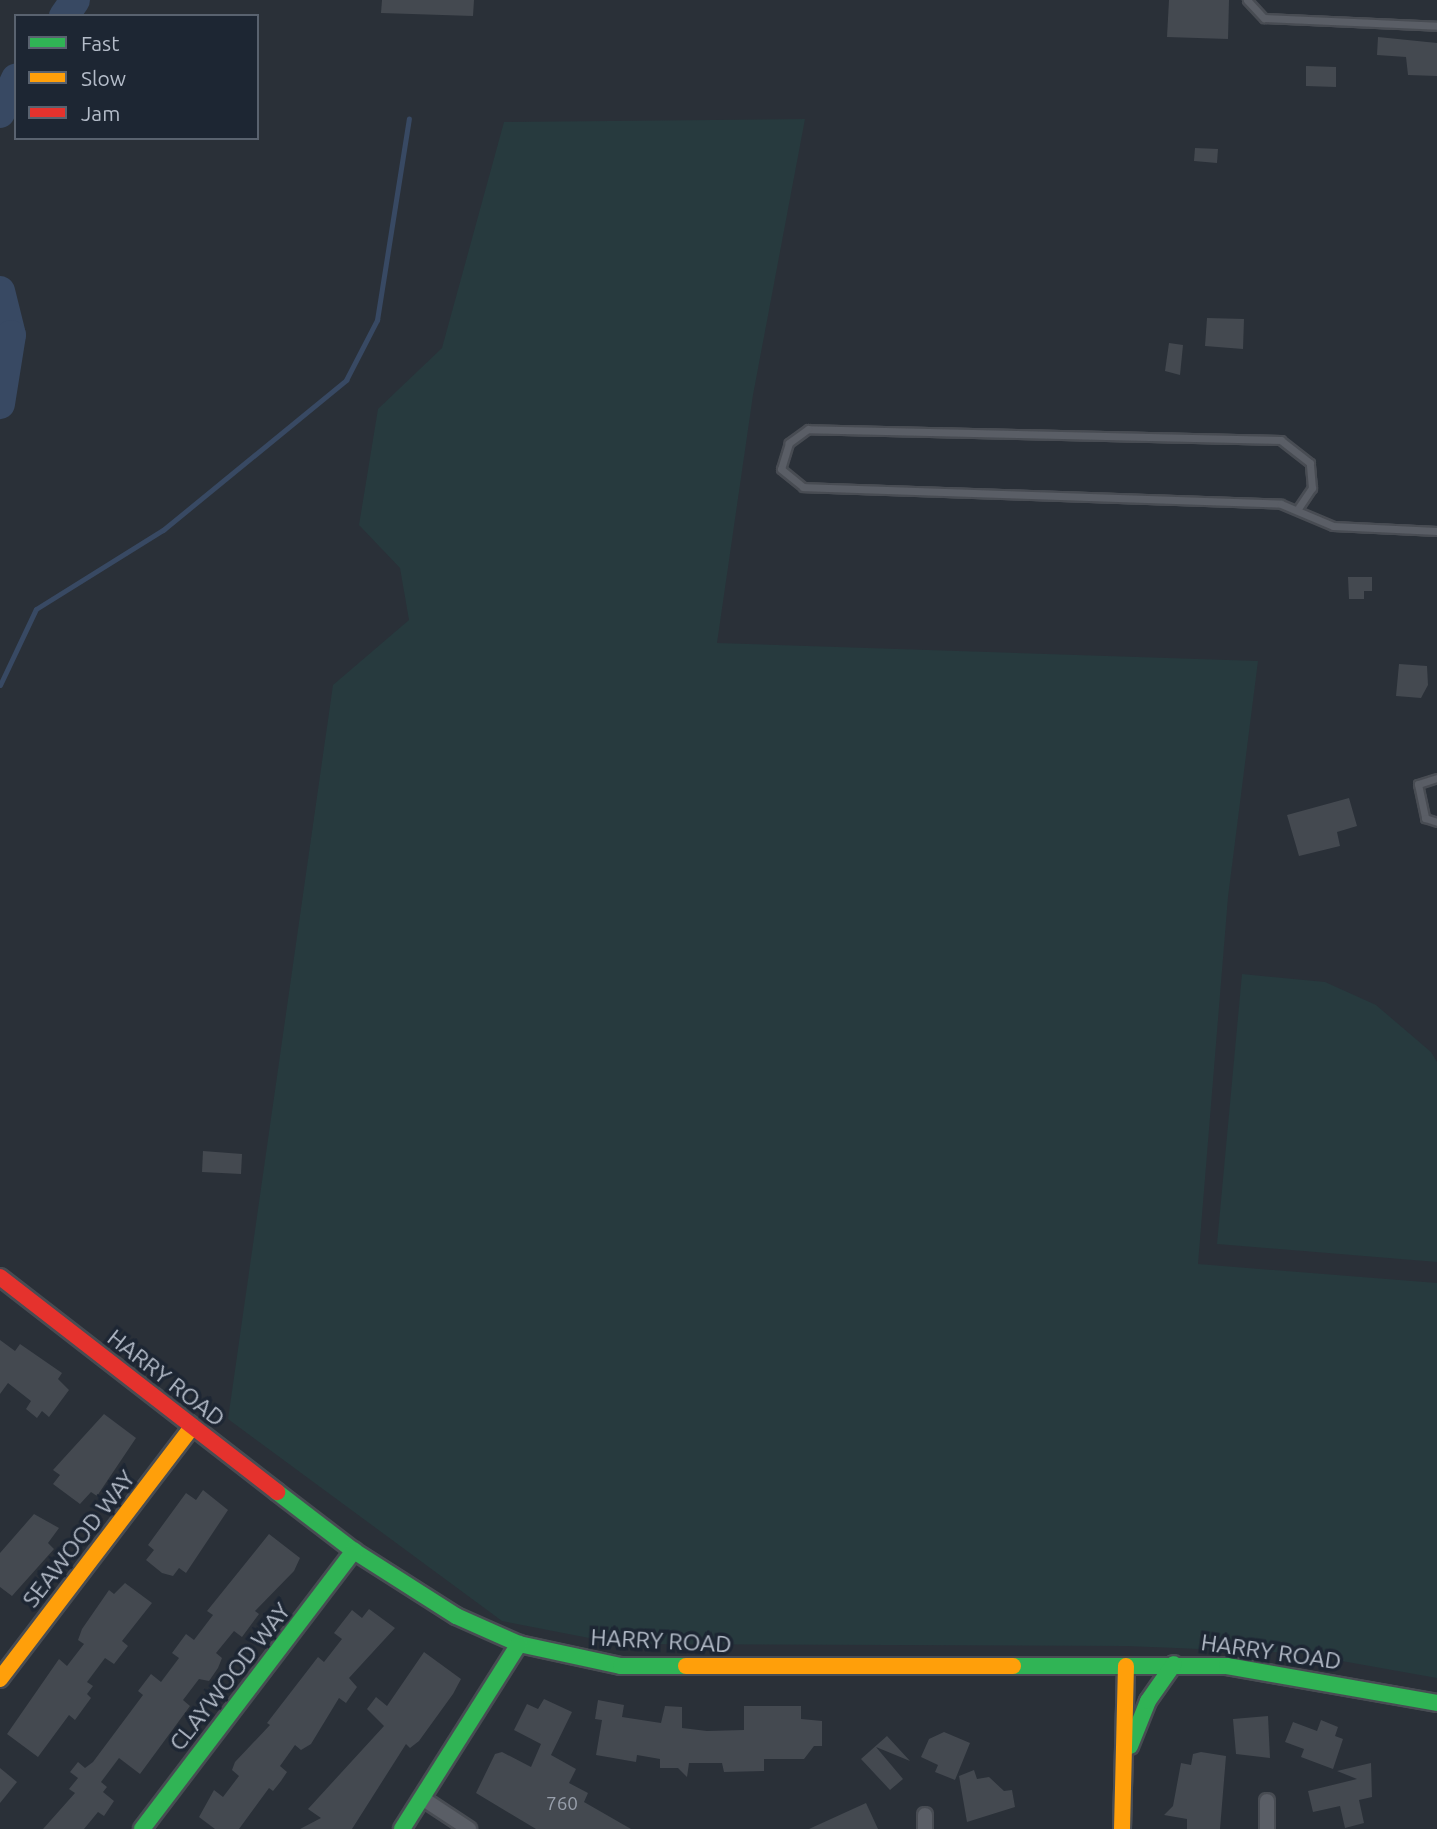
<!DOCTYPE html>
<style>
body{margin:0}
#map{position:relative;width:1437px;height:1829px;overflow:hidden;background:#2a3038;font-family:Ubuntu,sans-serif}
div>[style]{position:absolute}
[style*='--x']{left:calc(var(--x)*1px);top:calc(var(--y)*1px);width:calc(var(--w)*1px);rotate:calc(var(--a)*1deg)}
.green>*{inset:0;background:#273a3e}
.stream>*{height:5px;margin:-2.5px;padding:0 2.5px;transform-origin:2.5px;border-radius:2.5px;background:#384963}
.river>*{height:30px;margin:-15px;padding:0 15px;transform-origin:15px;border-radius:15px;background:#384963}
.building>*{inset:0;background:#444950}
.roads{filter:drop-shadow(2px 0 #484c53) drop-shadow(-2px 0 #484c53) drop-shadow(0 2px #484c53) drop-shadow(0 -2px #484c53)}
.lane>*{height:7px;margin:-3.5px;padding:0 3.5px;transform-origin:3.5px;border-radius:3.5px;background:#5a5e66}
.street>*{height:14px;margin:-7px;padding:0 7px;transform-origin:7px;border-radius:7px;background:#5a5e66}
.fast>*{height:16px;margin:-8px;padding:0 8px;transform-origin:8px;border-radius:8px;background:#30b455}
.slow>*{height:16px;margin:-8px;padding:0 8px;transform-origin:8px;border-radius:8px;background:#ff9f0a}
.jam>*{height:16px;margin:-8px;padding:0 8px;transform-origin:8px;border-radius:8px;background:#e5322d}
span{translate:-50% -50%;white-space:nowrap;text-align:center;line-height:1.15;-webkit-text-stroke:7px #1d2633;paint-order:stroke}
.number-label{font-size:19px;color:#989fab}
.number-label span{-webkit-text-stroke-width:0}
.street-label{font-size:23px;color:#b4bcc9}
.legend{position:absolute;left:14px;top:14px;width:245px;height:126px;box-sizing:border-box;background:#1d2633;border:2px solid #59626f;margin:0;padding:9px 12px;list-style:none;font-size:21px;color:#b4bcc9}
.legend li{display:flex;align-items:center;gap:14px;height:35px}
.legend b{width:35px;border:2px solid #59626f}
</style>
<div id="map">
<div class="green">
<i style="clip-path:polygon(805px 119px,753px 395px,717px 643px,1258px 661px,1228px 897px,1198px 1264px,1437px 1283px,1437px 1678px,1297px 1653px,1127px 1646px,620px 1644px,502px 1621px,228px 1419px,333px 685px,409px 620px,400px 568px,359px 525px,378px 409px,442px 348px,504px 122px)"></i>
<i style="clip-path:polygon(1242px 974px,1325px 982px,1376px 1005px,1431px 1052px,1437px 1062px,1437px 1262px,1217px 1244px)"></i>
</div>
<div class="stream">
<i style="--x:0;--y:685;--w:84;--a:-64.7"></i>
<i style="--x:36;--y:609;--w:150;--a:-31.9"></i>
<i style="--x:163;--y:530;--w:237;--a:-39.3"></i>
<i style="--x:346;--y:380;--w:68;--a:-62.7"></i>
<i style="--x:377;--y:320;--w:204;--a:-81"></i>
</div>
<div class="river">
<i style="--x:64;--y:16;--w:19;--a:-55"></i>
<i style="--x:0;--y:113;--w:38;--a:-65"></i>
<i style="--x:0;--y:291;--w:45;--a:76"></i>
<i style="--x:11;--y:335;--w:70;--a:99.1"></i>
</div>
<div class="building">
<i style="clip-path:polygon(382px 0,474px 0,473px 16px,381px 13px)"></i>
<i style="clip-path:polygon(1169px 0,1229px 0,1228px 39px,1167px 37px)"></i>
<i style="clip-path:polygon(1378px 37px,1437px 43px,1437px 76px,1408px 75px,1406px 57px,1377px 55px)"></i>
<i style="clip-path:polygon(1306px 66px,1336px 67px,1336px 87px,1306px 86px)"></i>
<i style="clip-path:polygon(1195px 148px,1218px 149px,1217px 163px,1194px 161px)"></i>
<i style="clip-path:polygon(1207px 318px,1244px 319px,1243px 349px,1205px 346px)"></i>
<i style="clip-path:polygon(1169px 343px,1183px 345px,1180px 375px,1165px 371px)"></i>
<i style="clip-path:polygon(1348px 577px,1372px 577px,1372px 591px,1364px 591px,1364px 599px,1349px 599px)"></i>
<i style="clip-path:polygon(1399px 664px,1427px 666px,1428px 685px,1421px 698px,1396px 696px)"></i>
<i style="clip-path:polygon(1349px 798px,1357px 826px,1337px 832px,1340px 846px,1299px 856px,1287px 815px)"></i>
<i style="clip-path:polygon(203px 1151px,242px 1154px,241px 1174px,202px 1172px)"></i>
<i style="clip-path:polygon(0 1340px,15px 1351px,20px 1344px,62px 1373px,58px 1379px,69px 1390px,49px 1417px,42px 1411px,37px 1418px,26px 1409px,31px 1401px,8px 1383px,0 1394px)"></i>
<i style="clip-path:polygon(104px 1414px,136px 1438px,97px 1496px,91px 1492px,80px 1504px,53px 1484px,60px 1475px,53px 1470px)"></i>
<i style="clip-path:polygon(203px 1490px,228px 1510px,186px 1573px,179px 1568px,173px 1576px,162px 1573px,146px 1560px,154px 1550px,148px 1545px,186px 1493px,196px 1500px)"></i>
<i style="clip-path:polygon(34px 1514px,59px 1528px,48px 1543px,54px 1549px,12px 1596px,0 1587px,0 1553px)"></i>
<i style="clip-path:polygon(269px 1534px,300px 1558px,294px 1571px,255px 1611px,259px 1614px,242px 1637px,234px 1631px,216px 1653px,222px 1658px,218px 1668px,209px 1681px,199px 1679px,183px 1700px,190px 1706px,140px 1774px,119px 1758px,101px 1782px,107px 1787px,103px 1792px,114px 1801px,104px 1816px,98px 1812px,84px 1829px,43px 1829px,75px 1793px,69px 1789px,78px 1778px,70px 1772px,78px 1762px,85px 1768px,93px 1762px,143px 1695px,138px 1691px,151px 1674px,161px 1682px,179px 1658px,172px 1653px,186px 1634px,194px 1640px,213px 1615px,207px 1611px)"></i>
<i style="clip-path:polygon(125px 1583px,152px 1603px,122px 1641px,128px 1646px,114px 1664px,105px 1658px,87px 1682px,93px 1686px,87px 1694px,91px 1698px,75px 1720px,69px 1715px,38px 1757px,7px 1734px,59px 1659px,67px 1666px,84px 1644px,78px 1640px,82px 1629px,109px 1590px,114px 1594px)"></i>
<i style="clip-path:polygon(369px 1609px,395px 1628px,349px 1678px,357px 1687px,346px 1703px,339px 1698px,311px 1744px,301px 1750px,295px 1745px,280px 1766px,287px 1772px,281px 1781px,273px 1791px,269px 1788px,239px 1829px,215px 1829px,199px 1817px,214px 1790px,223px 1797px,239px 1776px,232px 1770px,235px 1762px,270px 1725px,267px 1723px,318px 1657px,324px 1662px,342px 1639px,334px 1633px,352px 1610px,362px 1618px)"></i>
<i style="clip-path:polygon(424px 1652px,461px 1679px,453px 1694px,419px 1741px,410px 1748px,406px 1744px,352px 1829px,300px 1829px,321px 1818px,308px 1809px,384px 1726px,367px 1709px,376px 1697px,387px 1706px)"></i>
<i style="clip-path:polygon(544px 1699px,572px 1712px,551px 1755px,576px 1769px,569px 1783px,588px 1793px,584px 1802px,631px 1829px,536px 1829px,476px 1793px,495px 1754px,502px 1752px,531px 1767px,541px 1744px,514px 1730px,527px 1704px,538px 1709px)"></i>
<i style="clip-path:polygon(598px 1700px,624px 1705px,622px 1717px,661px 1723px,665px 1706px,682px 1707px,682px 1728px,707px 1731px,744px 1730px,744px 1706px,801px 1706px,801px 1719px,822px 1721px,822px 1746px,814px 1746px,804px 1759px,764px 1759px,764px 1771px,724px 1772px,722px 1763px,689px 1763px,687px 1777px,678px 1768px,660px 1768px,660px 1759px,637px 1755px,636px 1762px,596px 1755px,602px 1720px,595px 1719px)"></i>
<i style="clip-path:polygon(1268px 1716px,1270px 1758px,1236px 1754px,1233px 1719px)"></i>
<i style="clip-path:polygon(1321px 1720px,1338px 1727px,1335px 1736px,1343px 1739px,1333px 1769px,1301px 1757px,1304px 1749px,1285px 1742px,1293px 1722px,1317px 1731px)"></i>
<i style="clip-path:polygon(944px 1732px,970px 1743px,955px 1780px,935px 1772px,938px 1765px,921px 1757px,929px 1739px)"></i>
<i style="clip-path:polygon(887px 1736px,910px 1761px,876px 1747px,903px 1779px,890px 1790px,861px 1759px)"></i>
<i style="clip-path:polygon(1201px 1752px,1226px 1756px,1220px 1829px,1187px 1829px,1187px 1819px,1164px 1815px,1173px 1806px,1181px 1763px,1191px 1765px,1193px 1754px)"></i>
<i style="clip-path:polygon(1371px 1763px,1372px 1797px,1359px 1800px,1364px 1823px,1345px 1828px,1340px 1806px,1313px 1812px,1308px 1791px,1357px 1779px,1337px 1771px)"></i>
<i style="clip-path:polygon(0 1768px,17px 1782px,0 1803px)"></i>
<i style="clip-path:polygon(974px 1770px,977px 1779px,989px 1777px,1004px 1791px,1012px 1790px,1015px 1807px,967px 1822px,959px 1776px)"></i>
<i style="clip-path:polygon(866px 1803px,878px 1829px,809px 1829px)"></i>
</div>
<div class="roads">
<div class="lane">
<i style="--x:1247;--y:0;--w:25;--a:47"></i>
<i style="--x:1264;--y:18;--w:173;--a:2.6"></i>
<i style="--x:1297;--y:510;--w:27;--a:-56"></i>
<i style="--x:1312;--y:488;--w:25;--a:-95"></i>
<i style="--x:1310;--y:463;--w:37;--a:-142"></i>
<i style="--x:1281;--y:440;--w:473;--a:-178.7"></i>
<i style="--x:808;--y:429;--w:24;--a:144"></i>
<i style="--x:789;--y:443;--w:27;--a:107"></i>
<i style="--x:781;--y:469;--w:28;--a:39"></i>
<i style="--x:803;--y:487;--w:478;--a:2"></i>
<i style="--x:1281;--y:504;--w:56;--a:22.9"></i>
<i style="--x:1333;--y:526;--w:104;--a:2.8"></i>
<i style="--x:1437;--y:778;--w:20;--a:162"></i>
<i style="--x:1418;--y:784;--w:35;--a:78"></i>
<i style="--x:1425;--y:818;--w:13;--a:18"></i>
</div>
<div class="street">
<i style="--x:425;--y:1800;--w:53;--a:33.4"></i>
<i style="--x:1267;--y:1801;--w:28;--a:90"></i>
<i style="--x:925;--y:1815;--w:14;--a:90"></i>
</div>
<div class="fast">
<i style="--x:277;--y:1492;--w:97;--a:37.5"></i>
<i style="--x:354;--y:1551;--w:121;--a:32.5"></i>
<i style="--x:456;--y:1616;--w:69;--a:24"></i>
<i style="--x:519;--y:1644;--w:104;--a:12.2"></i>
<i style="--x:621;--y:1666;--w:65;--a:0"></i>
<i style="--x:1013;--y:1666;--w:214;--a:0"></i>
<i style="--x:1227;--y:1666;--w:213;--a:10"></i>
<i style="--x:1130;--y:1746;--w:48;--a:-68.2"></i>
<i style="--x:1148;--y:1701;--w:45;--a:-54.9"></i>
<i style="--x:142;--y:1829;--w:350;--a:-52.7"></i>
<i style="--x:402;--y:1829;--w:219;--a:-57.7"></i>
</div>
<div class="slow">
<i style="--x:686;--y:1666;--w:327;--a:0"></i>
<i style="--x:0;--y:1679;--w:317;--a:-52.7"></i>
<i style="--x:1122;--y:1829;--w:163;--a:-88.6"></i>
</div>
<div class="jam">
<i style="--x:0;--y:1277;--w:351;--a:37.8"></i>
</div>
</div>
<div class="number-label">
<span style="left:562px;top:1804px">760</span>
</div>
<div class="street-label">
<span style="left:166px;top:1378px;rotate:38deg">HARRY ROAD</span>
<span style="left:79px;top:1539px;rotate:-52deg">SEAWOOD WAY</span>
<span style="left:661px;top:1641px;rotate:3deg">HARRY ROAD</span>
<span style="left:1271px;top:1652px;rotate:8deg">HARRY ROAD</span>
<span style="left:230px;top:1677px;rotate:-52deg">CLAYWOOD WAY</span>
</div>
<ul class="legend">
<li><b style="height:9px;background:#30b455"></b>Fast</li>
<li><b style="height:9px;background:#ff9f0a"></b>Slow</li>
<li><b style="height:9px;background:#e5322d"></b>Jam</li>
</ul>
</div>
